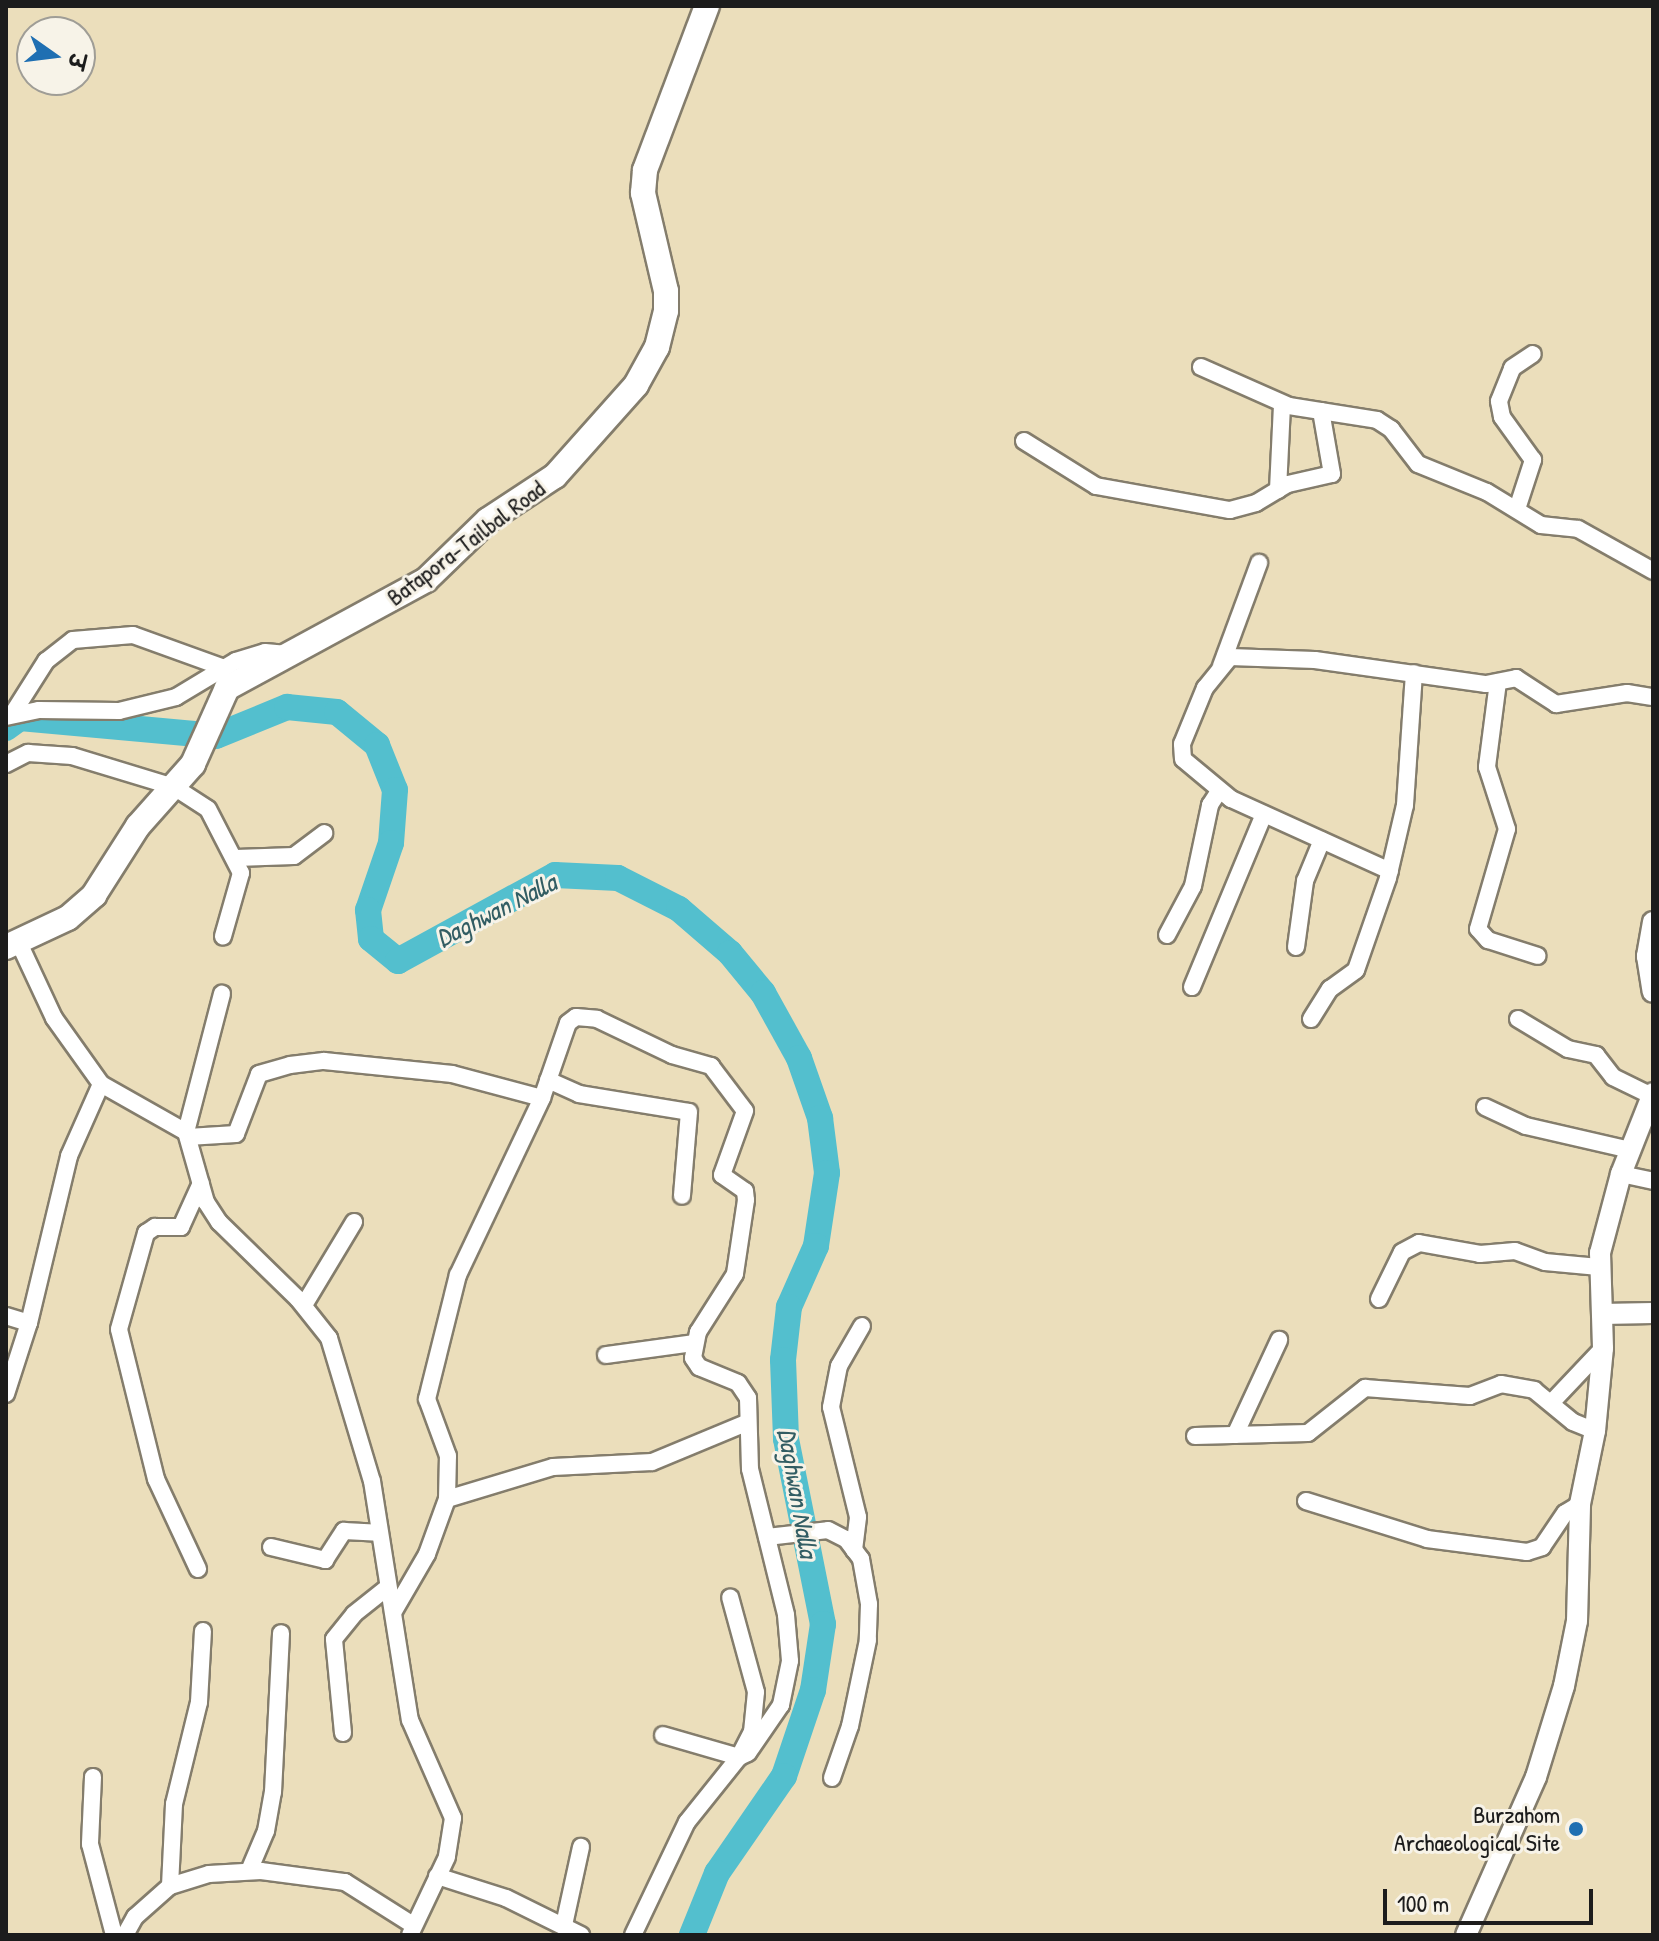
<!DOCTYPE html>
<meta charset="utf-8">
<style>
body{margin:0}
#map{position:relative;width:1659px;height:1941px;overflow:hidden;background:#ebdebb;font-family:"Patrick Hand","Playpen Sans Deva",sans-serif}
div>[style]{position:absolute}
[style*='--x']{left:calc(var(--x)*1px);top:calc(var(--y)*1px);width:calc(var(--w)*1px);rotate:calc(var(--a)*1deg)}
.river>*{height:26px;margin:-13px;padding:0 13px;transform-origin:13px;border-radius:13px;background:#53bfce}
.roads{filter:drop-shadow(2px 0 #847d6c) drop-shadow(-2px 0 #847d6c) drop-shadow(0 2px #847d6c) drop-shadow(0 -2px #847d6c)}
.minor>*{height:16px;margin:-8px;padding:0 8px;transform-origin:8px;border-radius:8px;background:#fff}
.tertiary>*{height:20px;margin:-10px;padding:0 10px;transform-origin:10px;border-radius:10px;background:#fff}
.secondary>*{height:24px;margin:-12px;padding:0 12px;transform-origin:12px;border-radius:12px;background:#fff}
.dots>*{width:22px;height:22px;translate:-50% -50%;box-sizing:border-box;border:4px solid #f7f3e8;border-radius:50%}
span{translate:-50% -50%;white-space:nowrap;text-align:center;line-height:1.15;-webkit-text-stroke:6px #f7f3e8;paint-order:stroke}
.street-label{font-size:24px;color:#1c1c1c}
.poi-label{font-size:24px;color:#1c1c1c}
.right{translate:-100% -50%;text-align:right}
.water-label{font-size:26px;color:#325d63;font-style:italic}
.frame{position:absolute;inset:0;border:8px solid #1c1c1c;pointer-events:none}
.north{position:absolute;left:16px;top:16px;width:80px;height:80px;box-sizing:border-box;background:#f7f3e8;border:2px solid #9f9d96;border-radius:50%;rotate:104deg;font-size:22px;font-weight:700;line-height:32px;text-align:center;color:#1c1c1c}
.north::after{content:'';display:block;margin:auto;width:28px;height:36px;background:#1f6fb2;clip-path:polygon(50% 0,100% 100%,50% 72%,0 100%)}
.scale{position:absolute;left:1383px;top:1889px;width:210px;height:36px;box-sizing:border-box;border:4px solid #1c1c1c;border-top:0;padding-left:10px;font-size:24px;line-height:28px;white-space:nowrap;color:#1c1c1c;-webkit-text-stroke:6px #f7f3e8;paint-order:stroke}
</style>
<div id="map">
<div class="river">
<i style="--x:6;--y:728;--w:17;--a:-36"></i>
<i style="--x:20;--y:718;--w:197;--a:5.2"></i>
<i style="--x:216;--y:736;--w:77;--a:-22.2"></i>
<i style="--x:287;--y:707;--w:50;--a:5.7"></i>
<i style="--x:337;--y:712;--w:52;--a:39.5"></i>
<i style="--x:377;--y:745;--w:48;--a:68.2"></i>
<i style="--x:395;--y:790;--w:53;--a:94.3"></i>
<i style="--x:391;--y:843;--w:71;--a:108.9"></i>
<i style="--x:368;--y:910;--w:29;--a:84"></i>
<i style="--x:371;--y:939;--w:35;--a:39"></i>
<i style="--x:398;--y:961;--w:179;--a:-28.7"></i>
<i style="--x:555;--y:875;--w:63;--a:2.7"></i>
<i style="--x:618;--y:878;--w:68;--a:26.9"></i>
<i style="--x:679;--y:909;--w:67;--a:40.8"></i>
<i style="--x:730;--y:953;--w:52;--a:50.5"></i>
<i style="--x:763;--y:993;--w:74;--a:61"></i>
<i style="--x:799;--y:1058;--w:64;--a:70.7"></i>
<i style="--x:820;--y:1118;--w:55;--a:82.7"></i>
<i style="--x:827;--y:1173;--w:74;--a:98.6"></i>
<i style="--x:816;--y:1246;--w:67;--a:113.9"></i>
<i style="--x:789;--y:1307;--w:53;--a:96.5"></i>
<i style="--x:783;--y:1360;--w:79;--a:87.8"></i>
<i style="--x:786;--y:1439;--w:189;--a:78.7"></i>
<i style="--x:823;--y:1624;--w:67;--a:98.6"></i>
<i style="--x:813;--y:1690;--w:91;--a:108.6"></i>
<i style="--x:784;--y:1776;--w:118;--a:124.6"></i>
<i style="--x:717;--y:1873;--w:67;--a:112"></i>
</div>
<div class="roads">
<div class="minor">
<i style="--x:1201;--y:367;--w:96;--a:23.9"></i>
<i style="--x:1289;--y:406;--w:89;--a:9"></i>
<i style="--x:1377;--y:420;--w:17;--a:33"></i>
<i style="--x:1391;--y:429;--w:44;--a:52.4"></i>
<i style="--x:1418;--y:464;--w:74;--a:22.1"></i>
<i style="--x:1487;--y:492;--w:63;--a:31.4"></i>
<i style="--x:1541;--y:525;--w:37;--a:6"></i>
<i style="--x:1578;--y:529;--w:86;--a:29.2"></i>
<i style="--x:1024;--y:441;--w:85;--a:32"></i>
<i style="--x:1096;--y:486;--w:136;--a:10.2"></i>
<i style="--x:1230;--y:510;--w:27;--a:-15"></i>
<i style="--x:1256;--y:503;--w:37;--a:-31"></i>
<i style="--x:1288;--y:484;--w:45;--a:-12.8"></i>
<i style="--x:1332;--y:474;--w:64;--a:-99.9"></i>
<i style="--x:1278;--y:490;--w:86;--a:-87.3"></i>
<i style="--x:1517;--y:509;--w:52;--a:-71.9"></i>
<i style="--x:1533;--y:460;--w:53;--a:-125.8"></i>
<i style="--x:1502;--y:417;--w:16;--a:-101"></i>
<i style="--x:1499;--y:401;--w:35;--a:-68"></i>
<i style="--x:1512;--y:368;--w:25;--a:-34"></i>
<i style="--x:1221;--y:666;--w:110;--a:-69.7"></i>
<i style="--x:1498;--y:682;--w:86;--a:97.4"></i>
<i style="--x:1487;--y:767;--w:65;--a:72.1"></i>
<i style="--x:1507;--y:829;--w:104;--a:106.2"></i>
<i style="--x:1478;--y:929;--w:15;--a:48"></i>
<i style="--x:1488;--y:940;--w:52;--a:17.7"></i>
<i style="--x:13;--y:713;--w:62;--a:-57.6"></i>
<i style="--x:46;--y:661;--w:34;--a:-38"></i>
<i style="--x:73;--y:640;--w:60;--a:-4.8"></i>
<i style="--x:133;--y:635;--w:95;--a:19.8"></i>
<i style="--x:6;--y:717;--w:34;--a:-12"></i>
<i style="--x:39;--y:710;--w:80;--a:0.7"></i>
<i style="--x:119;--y:711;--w:59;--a:-13.8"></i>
<i style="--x:176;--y:697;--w:70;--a:-31"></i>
<i style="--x:236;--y:661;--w:30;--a:-17"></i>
<i style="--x:265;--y:652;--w:25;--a:5"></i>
<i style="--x:6;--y:764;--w:25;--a:-27"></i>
<i style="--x:28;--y:753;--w:44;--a:3.9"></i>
<i style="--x:72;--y:756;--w:107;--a:16.9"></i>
<i style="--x:174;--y:787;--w:40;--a:32.9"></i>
<i style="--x:208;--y:809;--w:72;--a:62.7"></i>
<i style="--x:241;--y:873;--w:66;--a:105.9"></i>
<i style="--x:236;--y:858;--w:58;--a:-2"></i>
<i style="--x:294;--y:856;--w:38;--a:-37"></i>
<i style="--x:1390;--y:871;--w:175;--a:-155.6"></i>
<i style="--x:1231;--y:799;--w:62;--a:-140.2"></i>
<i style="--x:1183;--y:759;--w:15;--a:-94"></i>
<i style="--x:1182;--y:744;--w:61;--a:-67.7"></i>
<i style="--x:1205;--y:688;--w:40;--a:-51"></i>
<i style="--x:1230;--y:657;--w:85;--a:2"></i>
<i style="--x:1315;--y:660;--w:173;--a:8"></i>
<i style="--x:1486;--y:684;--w:31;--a:-11"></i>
<i style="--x:1516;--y:678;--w:48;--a:33"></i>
<i style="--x:1556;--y:704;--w:72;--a:-8.8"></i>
<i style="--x:1627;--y:693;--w:26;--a:9"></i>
<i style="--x:1167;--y:935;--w:55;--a:-62"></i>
<i style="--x:1193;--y:886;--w:83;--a:-78.1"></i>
<i style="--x:1210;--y:805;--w:17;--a:-57"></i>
<i style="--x:19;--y:943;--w:83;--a:65"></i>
<i style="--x:54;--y:1018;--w:81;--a:54.5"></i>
<i style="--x:101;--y:1084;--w:98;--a:29.5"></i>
<i style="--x:186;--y:1132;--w:73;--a:74.1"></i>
<i style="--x:206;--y:1202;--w:24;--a:57"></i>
<i style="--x:219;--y:1222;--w:110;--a:44.3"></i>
<i style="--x:298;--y:1299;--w:50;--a:51.5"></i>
<i style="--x:329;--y:1338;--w:149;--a:73.3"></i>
<i style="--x:372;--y:1481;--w:242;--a:81"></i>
<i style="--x:410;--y:1720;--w:107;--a:66.3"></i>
<i style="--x:453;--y:1818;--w:39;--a:99"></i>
<i style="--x:447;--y:1857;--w:86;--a:115.4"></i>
<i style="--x:1296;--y:947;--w:67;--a:-82.2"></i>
<i style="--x:1305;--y:881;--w:44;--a:-67.5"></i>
<i style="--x:1192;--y:987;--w:187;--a:-67.4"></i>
<i style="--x:1311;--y:1019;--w:36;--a:-58"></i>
<i style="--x:1330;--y:989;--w:32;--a:-36"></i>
<i style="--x:1356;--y:970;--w:97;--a:-70.8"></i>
<i style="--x:1388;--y:878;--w:75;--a:-76.9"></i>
<i style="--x:1405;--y:805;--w:132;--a:-86.1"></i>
<i style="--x:1518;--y:1019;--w:58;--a:31"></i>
<i style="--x:1568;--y:1049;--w:29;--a:12"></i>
<i style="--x:1596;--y:1055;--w:28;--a:52"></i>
<i style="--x:1613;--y:1077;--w:43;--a:26"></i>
<i style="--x:548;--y:1080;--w:34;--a:24"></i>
<i style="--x:579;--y:1094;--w:111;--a:9.3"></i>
<i style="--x:689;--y:1112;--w:84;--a:94.8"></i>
<i style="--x:1485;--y:1107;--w:45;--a:24.9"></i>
<i style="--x:1526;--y:1126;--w:107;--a:13"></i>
<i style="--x:186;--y:1132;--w:143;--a:-75.4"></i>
<i style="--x:188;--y:1137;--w:48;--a:-3.6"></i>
<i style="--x:236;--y:1134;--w:64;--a:-69"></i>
<i style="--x:259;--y:1074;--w:32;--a:-16"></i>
<i style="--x:290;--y:1065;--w:34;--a:-7"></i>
<i style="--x:324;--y:1061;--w:129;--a:5.8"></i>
<i style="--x:452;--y:1074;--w:93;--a:14.9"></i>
<i style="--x:1621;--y:1174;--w:33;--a:12"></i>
<i style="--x:1379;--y:1299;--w:52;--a:-63.9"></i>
<i style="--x:1402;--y:1252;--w:19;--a:-28"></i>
<i style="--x:1419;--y:1243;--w:62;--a:10.2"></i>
<i style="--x:1480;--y:1254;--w:35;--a:-5"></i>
<i style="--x:1515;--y:1251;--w:32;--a:20"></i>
<i style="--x:1545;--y:1262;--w:54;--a:5.3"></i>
<i style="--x:304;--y:1305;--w:97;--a:-58.9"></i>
<i style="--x:6;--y:1316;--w:24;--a:17"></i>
<i style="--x:606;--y:1355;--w:89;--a:-7.8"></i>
<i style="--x:6;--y:1394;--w:75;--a:-72.1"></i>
<i style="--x:29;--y:1323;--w:172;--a:-76.5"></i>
<i style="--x:69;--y:1156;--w:79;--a:-66"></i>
<i style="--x:1552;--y:1402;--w:74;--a:-46.6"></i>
<i style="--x:1235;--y:1435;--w:105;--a:-65.1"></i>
<i style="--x:1195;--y:1436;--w:113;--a:-1.5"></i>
<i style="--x:1308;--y:1433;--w:73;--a:-38.3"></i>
<i style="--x:1365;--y:1388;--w:105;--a:4.4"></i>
<i style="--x:1470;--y:1396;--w:33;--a:-21"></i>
<i style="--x:1501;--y:1384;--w:34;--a:10"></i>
<i style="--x:1534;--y:1390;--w:50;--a:39.4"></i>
<i style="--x:1573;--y:1422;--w:24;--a:22"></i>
<i style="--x:447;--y:1499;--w:111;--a:-16.8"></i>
<i style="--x:553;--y:1467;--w:99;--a:-2.9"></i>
<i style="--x:652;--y:1462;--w:102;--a:-22.5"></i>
<i style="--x:1306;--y:1501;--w:127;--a:17.4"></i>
<i style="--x:1427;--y:1539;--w:101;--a:7.4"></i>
<i style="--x:1527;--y:1552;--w:16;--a:-18"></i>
<i style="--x:1542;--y:1547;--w:41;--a:-55.9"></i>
<i style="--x:1565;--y:1513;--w:17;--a:-31"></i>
<i style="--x:767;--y:1537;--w:61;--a:-6.5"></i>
<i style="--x:828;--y:1530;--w:20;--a:27"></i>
<i style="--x:846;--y:1539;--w:25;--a:53"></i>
<i style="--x:861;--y:1559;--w:46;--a:79.9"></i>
<i style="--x:869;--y:1604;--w:36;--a:92"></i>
<i style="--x:868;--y:1640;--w:88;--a:101.8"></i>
<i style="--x:850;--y:1726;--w:55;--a:109.1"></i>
<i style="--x:271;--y:1547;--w:56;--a:13.5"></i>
<i style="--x:325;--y:1560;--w:35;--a:-57"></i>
<i style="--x:344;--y:1531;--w:34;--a:3"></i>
<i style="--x:854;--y:1550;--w:33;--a:-83"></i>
<i style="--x:858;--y:1517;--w:113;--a:-103.8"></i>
<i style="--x:831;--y:1407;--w:42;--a:-79"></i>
<i style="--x:839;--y:1366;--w:46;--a:-60.1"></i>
<i style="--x:198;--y:1569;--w:99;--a:-115"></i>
<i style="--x:156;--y:1479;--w:154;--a:-103.9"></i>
<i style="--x:119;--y:1329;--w:100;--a:-74.3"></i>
<i style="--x:146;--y:1233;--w:11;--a:-34"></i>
<i style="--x:155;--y:1227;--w:26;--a:0"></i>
<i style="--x:181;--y:1227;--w:48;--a:-65.6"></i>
<i style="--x:394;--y:1611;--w:66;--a:-59.9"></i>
<i style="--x:427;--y:1554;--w:59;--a:-70"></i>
<i style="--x:447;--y:1499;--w:43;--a:-88.7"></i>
<i style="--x:448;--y:1456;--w:61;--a:-110.2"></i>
<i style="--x:427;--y:1399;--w:128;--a:-76"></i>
<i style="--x:458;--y:1275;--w:196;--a:-64.6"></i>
<i style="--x:542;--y:1098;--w:79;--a:-70.9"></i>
<i style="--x:568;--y:1023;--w:10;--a:-37"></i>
<i style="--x:576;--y:1017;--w:21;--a:5"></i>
<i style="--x:597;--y:1019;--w:83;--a:25.6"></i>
<i style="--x:672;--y:1055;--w:41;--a:15.8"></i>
<i style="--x:711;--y:1066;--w:56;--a:52.9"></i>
<i style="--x:745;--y:1111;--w:68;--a:109.8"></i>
<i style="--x:722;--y:1175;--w:28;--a:35"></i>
<i style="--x:745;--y:1191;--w:9;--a:84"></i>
<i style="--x:746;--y:1200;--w:75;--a:98.5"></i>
<i style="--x:735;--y:1274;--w:69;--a:122.5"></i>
<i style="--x:698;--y:1332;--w:26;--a:101"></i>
<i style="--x:693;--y:1358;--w:11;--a:56"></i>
<i style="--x:699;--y:1367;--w:42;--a:22.3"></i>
<i style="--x:738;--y:1383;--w:18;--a:56"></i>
<i style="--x:748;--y:1398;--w:71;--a:88.4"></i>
<i style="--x:750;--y:1469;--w:150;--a:76.1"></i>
<i style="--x:786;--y:1615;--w:46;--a:85"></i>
<i style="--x:790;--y:1661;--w:45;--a:101.6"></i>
<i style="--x:781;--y:1705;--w:58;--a:124.5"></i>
<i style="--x:748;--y:1753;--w:10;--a:156"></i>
<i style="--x:739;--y:1757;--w:79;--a:-163.9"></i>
<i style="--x:343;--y:1733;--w:94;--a:-95.5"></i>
<i style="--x:334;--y:1639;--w:32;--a:-51"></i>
<i style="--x:354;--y:1614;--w:43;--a:-38.5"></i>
<i style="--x:93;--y:1777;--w:67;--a:92.6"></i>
<i style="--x:90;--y:1844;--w:94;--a:75.2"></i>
<i style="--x:249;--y:1871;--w:43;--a:-67"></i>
<i style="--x:266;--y:1831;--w:40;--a:-80"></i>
<i style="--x:273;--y:1792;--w:159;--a:-87.1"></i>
<i style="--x:437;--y:1876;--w:72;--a:17.7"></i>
<i style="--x:506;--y:1898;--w:84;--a:26.3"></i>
<i style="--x:170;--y:1886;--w:82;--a:-87.2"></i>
<i style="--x:174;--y:1804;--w:105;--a:-76.2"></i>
<i style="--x:199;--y:1702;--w:71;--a:-86.8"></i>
<i style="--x:564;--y:1925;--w:80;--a:-77.7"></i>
<i style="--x:125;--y:1935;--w:21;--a:-61"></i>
<i style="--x:135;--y:1917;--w:47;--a:-41.5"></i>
<i style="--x:170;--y:1886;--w:41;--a:-17.1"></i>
<i style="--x:209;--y:1874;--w:52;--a:-3.3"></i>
<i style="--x:261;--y:1871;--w:85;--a:7.5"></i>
<i style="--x:345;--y:1882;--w:80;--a:32.3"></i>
<i style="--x:633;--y:1935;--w:125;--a:-64.5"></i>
<i style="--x:687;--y:1822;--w:83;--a:-51.3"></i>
<i style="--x:739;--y:1757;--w:28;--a:-63"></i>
<i style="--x:752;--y:1732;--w:40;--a:-84.3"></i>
<i style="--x:756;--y:1692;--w:98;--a:-105.3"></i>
</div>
<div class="tertiary">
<i style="--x:1653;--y:922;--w:35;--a:100"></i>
<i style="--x:1647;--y:956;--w:36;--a:81"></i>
<i style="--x:1602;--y:1314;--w:51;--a:-1.1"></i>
<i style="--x:1466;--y:1935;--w:173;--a:-66.1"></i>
<i style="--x:1536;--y:1777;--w:95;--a:-72.9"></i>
<i style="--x:1564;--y:1686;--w:66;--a:-78.7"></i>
<i style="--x:1577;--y:1621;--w:117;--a:-88.5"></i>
<i style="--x:1580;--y:1504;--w:75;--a:-78.4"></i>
<i style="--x:1595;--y:1431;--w:83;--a:-84.5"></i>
<i style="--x:1603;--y:1348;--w:95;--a:-91.8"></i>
<i style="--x:1600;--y:1253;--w:82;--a:-75.1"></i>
<i style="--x:1621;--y:1174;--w:87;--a:-68.4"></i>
</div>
<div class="secondary">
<i style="--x:6;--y:947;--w:68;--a:-25.1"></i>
<i style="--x:68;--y:918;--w:35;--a:-41"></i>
<i style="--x:94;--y:895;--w:82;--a:-57.5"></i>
<i style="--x:138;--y:826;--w:83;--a:-48.4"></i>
<i style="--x:193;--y:764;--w:83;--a:-65.9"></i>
<i style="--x:227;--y:688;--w:226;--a:-28.5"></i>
<i style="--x:426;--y:580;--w:86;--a:-44.1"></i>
<i style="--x:488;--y:520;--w:80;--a:-33.3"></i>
<i style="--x:555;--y:476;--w:122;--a:-48.3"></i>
<i style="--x:636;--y:385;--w:43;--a:-61.1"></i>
<i style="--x:657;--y:347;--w:37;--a:-76"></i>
<i style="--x:666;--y:311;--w:20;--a:-90"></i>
<i style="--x:666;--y:291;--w:101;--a:-103.2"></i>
<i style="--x:643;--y:193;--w:23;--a:-85"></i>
<i style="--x:645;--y:170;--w:175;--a:-69.3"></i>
</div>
</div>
<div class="dots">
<i style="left:1576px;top:1829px;background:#1f6fb2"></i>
</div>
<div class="street-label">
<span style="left:466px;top:543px;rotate:-37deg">Batapora-Tailbal Road</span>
</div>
<div class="poi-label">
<span class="right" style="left:1560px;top:1829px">Burzahom<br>Archaeological Site</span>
</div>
<div class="water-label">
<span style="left:496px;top:910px;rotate:-27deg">Daghwan Nalla</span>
<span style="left:798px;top:1493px;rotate:80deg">Daghwan Nalla</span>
</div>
<div class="frame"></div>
<div class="north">उ</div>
<div class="scale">100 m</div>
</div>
